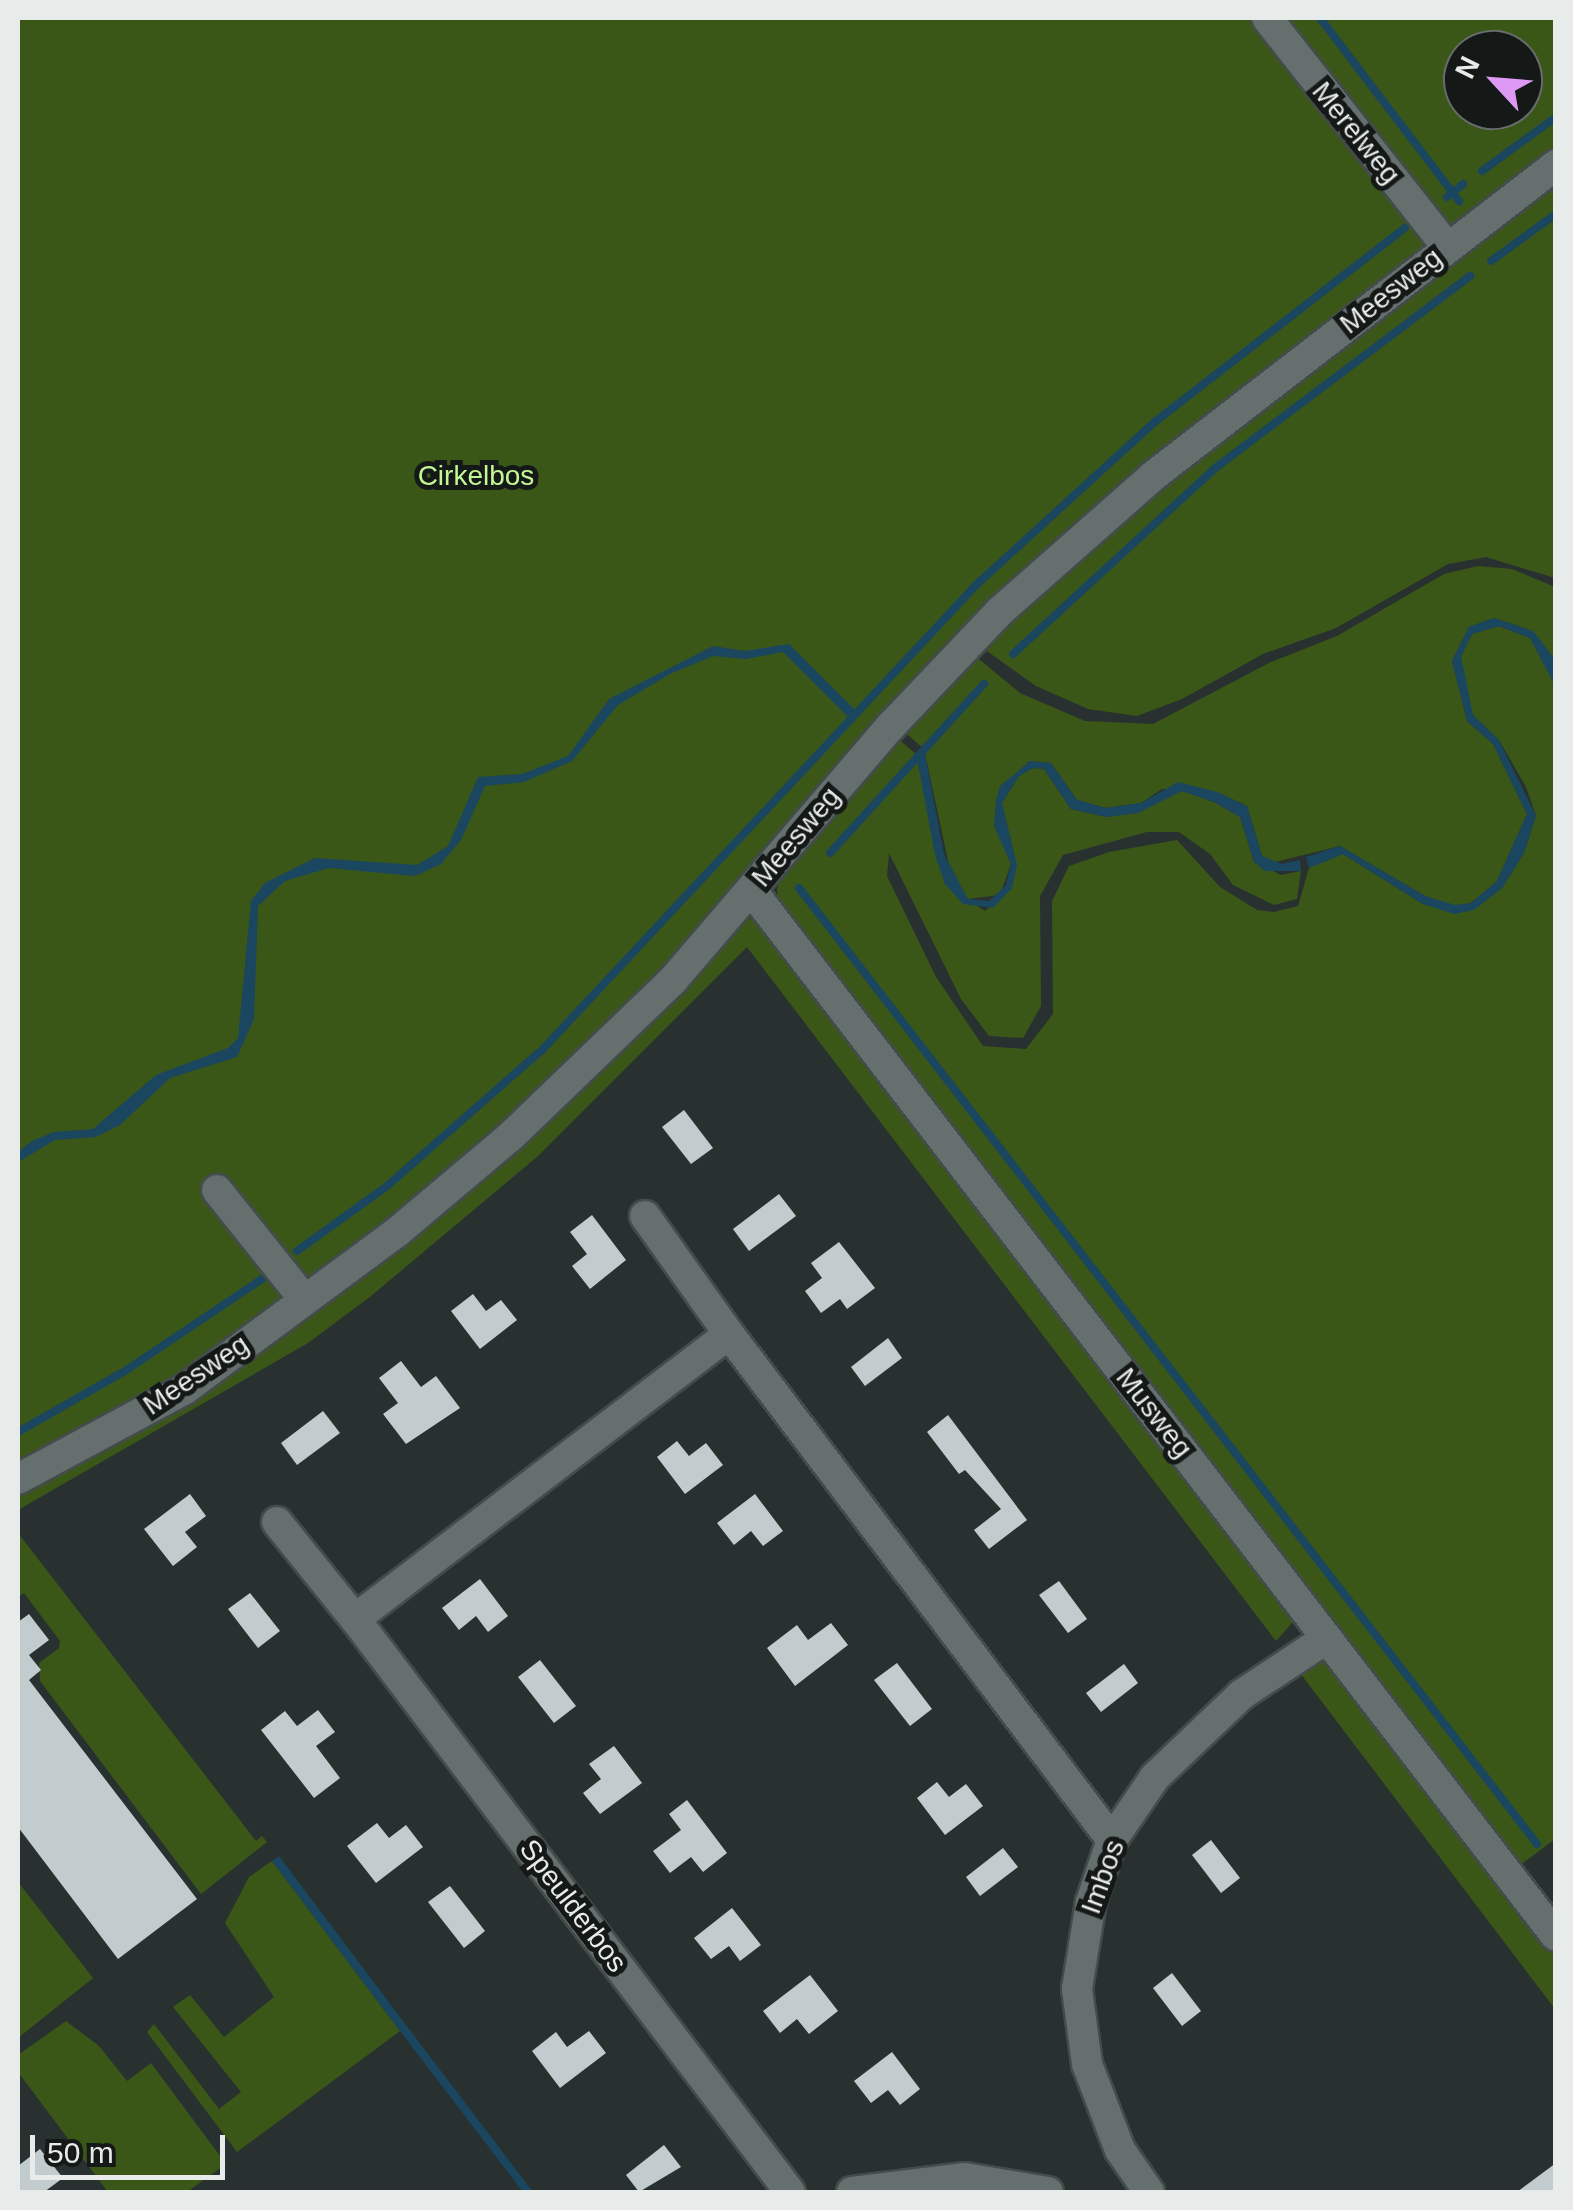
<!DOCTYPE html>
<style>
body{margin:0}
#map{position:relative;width:1573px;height:2210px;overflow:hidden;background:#293130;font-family:Helvetica,sans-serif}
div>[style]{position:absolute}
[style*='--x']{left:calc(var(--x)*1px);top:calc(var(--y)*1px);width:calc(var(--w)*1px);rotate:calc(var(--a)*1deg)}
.green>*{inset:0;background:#3a5718}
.water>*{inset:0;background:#1a465f}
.stream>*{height:8px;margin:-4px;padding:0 4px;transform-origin:4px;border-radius:4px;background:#1a465f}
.building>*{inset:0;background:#c2ccce}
.roads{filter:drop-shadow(2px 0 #444c4b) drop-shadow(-2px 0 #444c4b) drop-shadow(0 2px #444c4b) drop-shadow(0 -2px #444c4b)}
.minor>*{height:30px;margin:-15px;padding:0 15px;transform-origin:15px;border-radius:15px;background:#656f6d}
span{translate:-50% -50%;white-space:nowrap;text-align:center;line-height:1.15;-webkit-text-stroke:10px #141817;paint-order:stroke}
.street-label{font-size:28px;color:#e7eceb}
.park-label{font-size:28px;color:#c4f794}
.frame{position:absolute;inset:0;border:20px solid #e7eceb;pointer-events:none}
.north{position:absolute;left:1443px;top:30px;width:100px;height:100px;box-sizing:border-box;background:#141817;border:2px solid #686d6c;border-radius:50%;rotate:296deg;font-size:28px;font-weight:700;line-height:40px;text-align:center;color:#e7eceb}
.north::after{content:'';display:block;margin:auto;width:35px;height:45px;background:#dd99f4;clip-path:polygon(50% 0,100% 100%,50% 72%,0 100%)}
.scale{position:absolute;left:30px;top:2135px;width:195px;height:45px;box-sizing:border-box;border:5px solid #e7eceb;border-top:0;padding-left:12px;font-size:30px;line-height:35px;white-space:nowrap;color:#e7eceb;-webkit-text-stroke:8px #141817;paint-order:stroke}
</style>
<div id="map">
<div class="green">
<i style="clip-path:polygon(evenodd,18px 18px,1555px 18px,1555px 160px,1067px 539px,654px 986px,506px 1130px,202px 1364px,18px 1471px,18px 18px,1463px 50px,1523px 50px,1523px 110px,1463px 110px,1463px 50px)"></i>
<i style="clip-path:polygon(1555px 183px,1555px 578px,1486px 557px,1448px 564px,1336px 628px,1263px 654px,1182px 699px,1137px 716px,1088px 709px,1036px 686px,977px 644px,1120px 516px)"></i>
<i style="clip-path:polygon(1478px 566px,1512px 569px,1555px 587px,1555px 661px,1533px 631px,1494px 618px,1469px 627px,1452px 661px,1467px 721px,1493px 744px,1527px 814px,1497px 881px,1471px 903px,1455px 906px,1425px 896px,1340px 846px,1271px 863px,1262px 856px,1247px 806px,1217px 792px,1162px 789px,1141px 803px,1106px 808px,1077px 800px,1051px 763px,1029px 761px,996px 800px,1011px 864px,1000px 895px,968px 899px,952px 879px,924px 749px,901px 729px,969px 651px,1020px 693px,1085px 721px,1153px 724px,1269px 663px,1337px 636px,1444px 574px)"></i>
<i style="clip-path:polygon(1499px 626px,1530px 638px,1556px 686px,1555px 1839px,1519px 1866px,778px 907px,777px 888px,785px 865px,895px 736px,917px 755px,945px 884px,985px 911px,1012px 888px,1011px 838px,1000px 819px,1002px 803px,1019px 776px,1033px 768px,1044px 769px,1071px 809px,1107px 817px,1182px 791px,1214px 802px,1240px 817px,1254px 862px,1281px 875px,1301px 871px,1297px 899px,1274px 905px,1233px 885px,1210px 854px,1179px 832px,1147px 832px,1063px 855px,1040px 896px,1041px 1006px,1023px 1038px,989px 1036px,961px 999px,889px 853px,887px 876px,936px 977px,983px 1046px,1026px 1049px,1053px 1014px,1052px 901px,1069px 866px,1109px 852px,1177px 840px,1220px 887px,1257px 910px,1274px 912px,1298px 906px,1309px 868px,1343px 854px,1423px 904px,1473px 910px,1502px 888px,1524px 853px,1536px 816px,1526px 787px,1499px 740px,1473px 715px,1462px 684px,1461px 656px,1472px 634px)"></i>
<i style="clip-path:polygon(748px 918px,767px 923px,1300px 1614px,1276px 1641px,747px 947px,538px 1156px,371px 1296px,308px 1343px,18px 1510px,18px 1488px,308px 1308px)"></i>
<i style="clip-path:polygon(18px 1533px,256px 1841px,262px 1836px,267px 1842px,201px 1894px,40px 1681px,39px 1663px,59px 1648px,60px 1641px,24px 1593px,18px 1597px)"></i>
<i style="clip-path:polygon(1332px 1655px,1555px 1950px,1555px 2009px,1297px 1669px)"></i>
<i style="clip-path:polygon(272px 1861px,400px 2031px,237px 2152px,147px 2032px,154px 2024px,219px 2109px,241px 2092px,173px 2007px,190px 1995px,224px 2037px,274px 1997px,225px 1923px,249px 1877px)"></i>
<i style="clip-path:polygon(18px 1882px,93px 1978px,18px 2038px)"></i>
<i style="clip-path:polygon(66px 2021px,99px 2046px,127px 2081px,151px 2063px,226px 2164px,187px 2192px,108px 2192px,18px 2072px,18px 2055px)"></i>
</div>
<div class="water">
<i style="clip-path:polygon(1494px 618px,1533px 631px,1556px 661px,1555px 686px,1530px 638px,1499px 626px,1472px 634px,1461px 656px,1473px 715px,1499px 740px,1536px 816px,1524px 853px,1502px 888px,1474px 910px,1454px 914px,1423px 904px,1343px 854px,1309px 868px,1306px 857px,1340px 846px,1425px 896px,1455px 905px,1471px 903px,1497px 881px,1527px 814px,1493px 744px,1467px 721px,1452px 661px,1469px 627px)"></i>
<i style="clip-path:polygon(789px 644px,860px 715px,853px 722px,783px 652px,746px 659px,713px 656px,670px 674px,618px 705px,572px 761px,524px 782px,485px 786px,461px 840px,441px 864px,415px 876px,329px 868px,285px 881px,258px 906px,254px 1019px,237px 1057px,170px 1078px,120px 1125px,96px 1137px,55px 1140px,18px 1162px,18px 1152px,32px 1141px,54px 1132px,93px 1129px,156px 1075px,228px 1048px,238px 1038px,251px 901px,265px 883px,315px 858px,417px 865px,448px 846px,478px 777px,522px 774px,568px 756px,609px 699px,713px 646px,745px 651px)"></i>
<i style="clip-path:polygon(924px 749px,944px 854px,968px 899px,989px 901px,1006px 885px,1011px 864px,994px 826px,996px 800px,1000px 786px,1030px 761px,1051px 763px,1077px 800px,1106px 808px,1141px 803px,1178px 782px,1217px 792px,1247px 806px,1262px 856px,1282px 864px,1300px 860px,1301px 871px,1265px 871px,1254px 862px,1240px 817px,1214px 802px,1182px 791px,1138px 813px,1107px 817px,1071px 809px,1044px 769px,1033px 768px,1019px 776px,1002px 803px,1017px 865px,1012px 888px,993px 908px,963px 904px,945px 884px,935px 855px,916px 754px)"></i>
<i style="clip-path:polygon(279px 1856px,406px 2025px,533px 2192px,523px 2192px,400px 2031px,272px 1861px)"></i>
</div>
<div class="stream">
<i style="--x:1320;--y:18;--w:230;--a:52.8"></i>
<i style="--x:1482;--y:171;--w:92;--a:-36.1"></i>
<i style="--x:1447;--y:197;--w:21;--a:-39"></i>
<i style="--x:1491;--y:261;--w:80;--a:-35.9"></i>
<i style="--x:1013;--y:654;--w:273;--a:-42.6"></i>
<i style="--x:1214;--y:469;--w:321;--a:-37"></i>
<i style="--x:830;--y:853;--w:229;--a:-47.7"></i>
<i style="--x:799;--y:888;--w:1208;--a:52.33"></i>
<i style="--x:297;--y:1251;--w:111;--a:-35.8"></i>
<i style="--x:387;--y:1186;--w:208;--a:-41.3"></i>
<i style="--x:543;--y:1049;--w:633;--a:-46.98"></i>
<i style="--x:975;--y:586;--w:245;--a:-42.4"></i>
<i style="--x:1156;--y:421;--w:315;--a:-37.8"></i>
<i style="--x:18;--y:1432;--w:123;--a:-29.7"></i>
<i style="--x:125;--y:1371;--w:169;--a:-33.9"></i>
</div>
<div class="building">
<i style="clip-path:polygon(684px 1110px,713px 1148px,691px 1164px,662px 1127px)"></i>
<i style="clip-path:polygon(779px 1194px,796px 1216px,749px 1251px,733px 1229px)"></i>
<i style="clip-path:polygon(592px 1215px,626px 1260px,590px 1289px,572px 1266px,587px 1254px,570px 1232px)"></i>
<i style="clip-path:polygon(839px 1242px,875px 1288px,847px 1309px,840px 1299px,821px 1313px,805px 1291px,822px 1278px,811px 1263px)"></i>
<i style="clip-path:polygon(473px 1294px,486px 1311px,501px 1300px,517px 1320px,480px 1349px,451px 1311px)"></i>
<i style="clip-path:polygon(888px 1338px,902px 1358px,865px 1386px,851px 1367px)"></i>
<i style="clip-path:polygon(401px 1361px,421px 1387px,436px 1376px,460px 1408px,406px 1444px,383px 1414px,398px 1403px,379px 1378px)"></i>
<i style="clip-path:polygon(323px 1411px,340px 1433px,297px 1465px,281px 1443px)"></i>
<i style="clip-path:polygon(948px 1415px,1027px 1520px,989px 1549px,974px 1530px,1001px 1509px,965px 1470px,959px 1474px,927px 1432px)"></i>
<i style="clip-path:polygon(677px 1441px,689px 1456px,706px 1443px,723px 1465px,685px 1494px,657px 1457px)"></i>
<i style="clip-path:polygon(190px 1494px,206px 1516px,185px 1532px,197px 1547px,173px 1566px,144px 1529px)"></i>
<i style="clip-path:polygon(755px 1494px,783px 1531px,763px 1546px,751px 1531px,734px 1545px,717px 1523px)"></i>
<i style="clip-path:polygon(480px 1579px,508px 1616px,488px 1632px,476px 1616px,459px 1630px,442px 1608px)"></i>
<i style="clip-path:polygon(1059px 1581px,1087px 1619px,1068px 1633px,1039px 1595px)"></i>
<i style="clip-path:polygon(250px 1593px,280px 1631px,258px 1648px,228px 1609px)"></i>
<i style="clip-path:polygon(29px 1614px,49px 1640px,29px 1655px,41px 1670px,29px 1680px,197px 1899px,118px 1959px,18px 1827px,18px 1622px)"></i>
<i style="clip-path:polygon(831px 1623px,848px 1645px,795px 1686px,767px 1648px,797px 1625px,808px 1640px)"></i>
<i style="clip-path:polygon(540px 1660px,576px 1706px,554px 1723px,518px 1677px)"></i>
<i style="clip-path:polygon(897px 1663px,932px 1709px,910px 1726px,874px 1680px)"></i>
<i style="clip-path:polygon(1124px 1664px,1138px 1683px,1101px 1712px,1086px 1693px)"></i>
<i style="clip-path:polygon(318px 1710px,335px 1732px,316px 1746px,340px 1778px,314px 1798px,261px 1730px,285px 1711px,297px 1726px)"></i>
<i style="clip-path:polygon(614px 1746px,642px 1783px,600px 1814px,583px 1793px,601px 1779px,589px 1764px)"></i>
<i style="clip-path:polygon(937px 1782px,949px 1797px,966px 1784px,983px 1806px,945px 1835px,917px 1798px)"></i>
<i style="clip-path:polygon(687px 1800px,727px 1853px,703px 1872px,691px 1857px,670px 1873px,653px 1851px,681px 1830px,669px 1814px)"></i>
<i style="clip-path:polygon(377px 1823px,389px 1838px,406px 1825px,423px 1847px,376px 1883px,347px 1846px)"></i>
<i style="clip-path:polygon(1211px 1840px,1240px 1878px,1221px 1893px,1192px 1855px)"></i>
<i style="clip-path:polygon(1003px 1848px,1018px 1867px,980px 1896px,966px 1877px)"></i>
<i style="clip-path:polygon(450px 1886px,485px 1931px,464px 1948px,428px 1902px)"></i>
<i style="clip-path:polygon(732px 1908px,761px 1945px,740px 1961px,729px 1946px,711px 1959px,694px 1938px)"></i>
<i style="clip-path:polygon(1172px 1973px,1201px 2011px,1182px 2026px,1153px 1988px)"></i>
<i style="clip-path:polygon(810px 1975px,838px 2011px,809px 2034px,797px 2019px,780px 2033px,763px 2011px)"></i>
<i style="clip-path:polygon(589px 2031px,606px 2053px,560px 2088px,532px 2051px,556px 2032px,567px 2047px)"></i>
<i style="clip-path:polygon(892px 2052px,920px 2089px,900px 2105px,888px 2090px,871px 2103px,854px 2081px)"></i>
<i style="clip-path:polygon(664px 2145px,681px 2167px,639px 2192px,626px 2175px)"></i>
<i style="clip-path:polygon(40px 2149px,63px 2178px,44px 2192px,18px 2192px,18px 2166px)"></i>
<i style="clip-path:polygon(1556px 2163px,1556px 2192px,1517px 2192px)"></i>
</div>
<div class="roads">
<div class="minor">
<i style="--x:1267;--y:18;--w:291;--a:51.8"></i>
<i style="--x:752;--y:891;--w:1318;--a:52.43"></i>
<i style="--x:217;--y:1190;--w:139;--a:51.4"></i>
<i style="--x:645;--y:1216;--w:145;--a:54.6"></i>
<i style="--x:18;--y:1479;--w:190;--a:-28.3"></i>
<i style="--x:185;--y:1389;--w:264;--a:-36.5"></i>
<i style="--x:397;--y:1232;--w:149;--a:-40.1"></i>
<i style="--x:511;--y:1136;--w:225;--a:-43.9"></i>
<i style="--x:673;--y:980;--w:335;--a:-49.4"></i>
<i style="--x:891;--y:726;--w:157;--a:-46.5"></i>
<i style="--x:999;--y:612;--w:205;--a:-41.4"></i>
<i style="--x:1153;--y:476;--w:509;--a:-37.66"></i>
<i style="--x:277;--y:1522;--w:124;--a:51.2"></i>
<i style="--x:790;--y:2192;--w:719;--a:-127.2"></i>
<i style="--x:355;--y:1619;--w:470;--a:-37.3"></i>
<i style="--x:729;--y:1334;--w:635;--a:52.88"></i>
<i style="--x:852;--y:2192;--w:114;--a:-7.1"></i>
<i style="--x:965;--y:2178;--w:84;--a:9.6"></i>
<i style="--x:1149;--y:2192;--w:51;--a:-124.6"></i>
<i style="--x:1120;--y:2150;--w:92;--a:-111"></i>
<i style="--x:1087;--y:2064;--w:76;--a:-97.6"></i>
<i style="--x:1077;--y:1989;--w:88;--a:-80.9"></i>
<i style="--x:1091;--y:1902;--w:65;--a:-71.3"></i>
<i style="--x:1112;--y:1840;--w:76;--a:-55.7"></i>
<i style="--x:1155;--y:1777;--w:119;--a:-43.6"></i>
<i style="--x:1241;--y:1695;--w:103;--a:-33.5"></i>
</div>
</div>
<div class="street-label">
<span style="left:1356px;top:133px;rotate:51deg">Merelweg</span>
<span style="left:1391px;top:291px;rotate:-38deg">Meesweg</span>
<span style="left:796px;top:837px;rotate:-50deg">Meesweg</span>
<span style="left:196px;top:1375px;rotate:-34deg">Meesweg</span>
<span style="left:1154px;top:1413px;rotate:52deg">Musweg</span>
<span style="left:1103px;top:1877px;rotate:-70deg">Imbos</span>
<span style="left:573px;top:1906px;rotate:53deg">Speulderbos</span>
</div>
<div class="park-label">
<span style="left:476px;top:476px">Cirkelbos</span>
</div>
<div class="frame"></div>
<div class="north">N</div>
<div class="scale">50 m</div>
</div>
